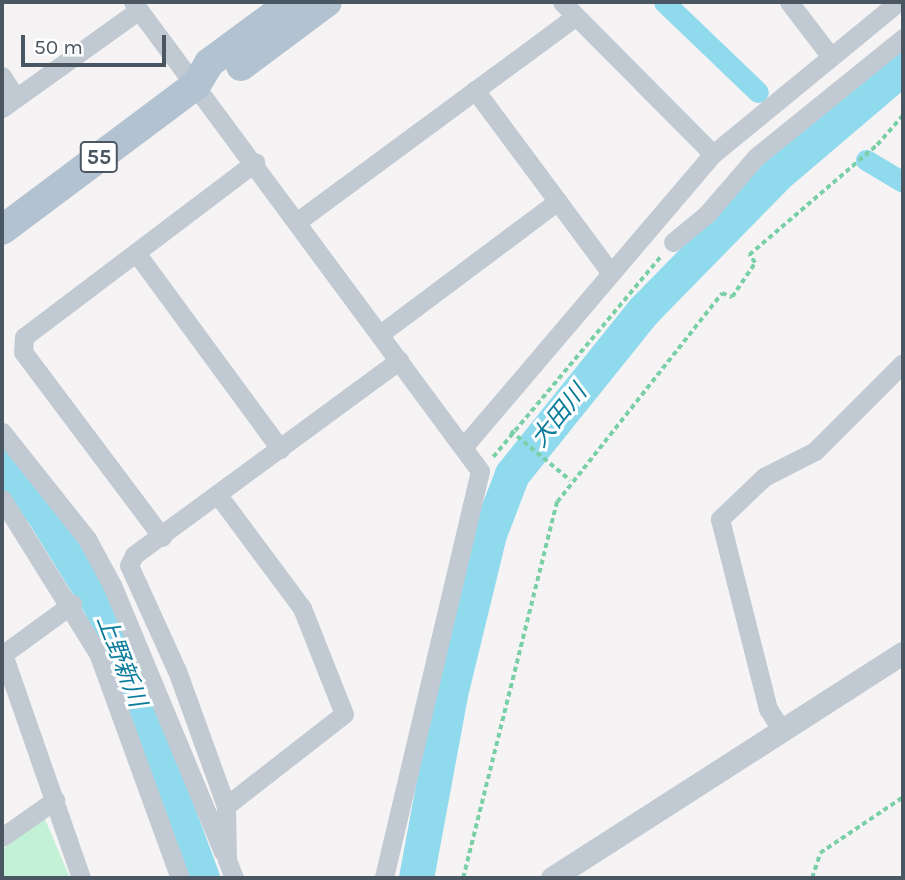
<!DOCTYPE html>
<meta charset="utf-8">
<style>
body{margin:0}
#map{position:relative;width:905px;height:880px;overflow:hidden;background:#f5f3f3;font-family:Karla,"Noto Sans JP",sans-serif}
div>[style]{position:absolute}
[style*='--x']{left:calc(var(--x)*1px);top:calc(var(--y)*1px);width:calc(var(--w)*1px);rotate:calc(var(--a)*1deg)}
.green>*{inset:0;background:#c3f1d5}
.canal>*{height:21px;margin:-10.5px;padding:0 10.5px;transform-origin:10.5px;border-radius:10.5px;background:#90daee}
.river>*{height:35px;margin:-17.5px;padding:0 17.5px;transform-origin:17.5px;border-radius:17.5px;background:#90daee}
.path>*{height:3.5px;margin-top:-1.75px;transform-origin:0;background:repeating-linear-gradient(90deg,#7ad0a6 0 5px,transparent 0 8.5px)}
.minor>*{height:19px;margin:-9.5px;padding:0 9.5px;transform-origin:9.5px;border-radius:9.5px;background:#c1cad2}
.tertiary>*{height:23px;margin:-11.5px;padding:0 11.5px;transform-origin:11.5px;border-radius:11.5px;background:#c1cad2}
.primary>*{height:30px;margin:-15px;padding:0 15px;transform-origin:15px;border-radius:15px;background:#b3c2d1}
span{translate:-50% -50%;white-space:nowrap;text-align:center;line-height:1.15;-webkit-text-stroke:6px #fff;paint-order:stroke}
.shield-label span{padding:2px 5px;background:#fff;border:2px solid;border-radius:5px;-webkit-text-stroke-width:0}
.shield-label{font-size:21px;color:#4a5661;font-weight:700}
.water-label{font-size:24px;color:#0c7c9b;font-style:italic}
.frame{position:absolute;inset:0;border:4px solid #4a5661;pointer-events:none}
.scale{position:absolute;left:21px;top:35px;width:145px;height:32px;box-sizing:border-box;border:4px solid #4a5661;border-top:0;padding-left:9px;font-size:21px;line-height:24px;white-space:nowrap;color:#4a5661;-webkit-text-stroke:5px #fff;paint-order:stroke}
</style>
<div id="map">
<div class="green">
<i style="clip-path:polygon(44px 817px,70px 878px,2px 878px,2px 850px)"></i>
</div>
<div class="canal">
<i style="--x:664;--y:2;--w:130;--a:43.8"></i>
<i style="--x:866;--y:160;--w:43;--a:30.7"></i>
</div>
<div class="river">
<i style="--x:2;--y:463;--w:65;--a:50.6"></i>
<i style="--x:43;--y:513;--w:110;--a:58.1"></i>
<i style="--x:101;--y:606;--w:290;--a:69.6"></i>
<i style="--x:416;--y:878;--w:187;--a:-79.5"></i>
<i style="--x:450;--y:694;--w:165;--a:-76.3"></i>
<i style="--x:489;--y:534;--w:64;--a:-69"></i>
<i style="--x:512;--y:474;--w:211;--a:-51.2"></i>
<i style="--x:644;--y:310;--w:189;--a:-45.6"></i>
<i style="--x:776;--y:175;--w:167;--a:-40.4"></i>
</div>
<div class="path">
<i style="--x:511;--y:431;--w:77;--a:39.7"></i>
<i style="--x:493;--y:457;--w:262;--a:-50.1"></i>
<i style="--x:463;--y:878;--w:388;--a:-76"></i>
<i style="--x:557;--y:502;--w:266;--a:-51.7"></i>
<i style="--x:722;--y:293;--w:11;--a:22"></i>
<i style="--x:732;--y:297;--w:41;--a:-55.9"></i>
<i style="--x:755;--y:263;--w:10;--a:-127"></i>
<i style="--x:749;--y:255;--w:169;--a:-40.7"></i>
<i style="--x:877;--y:145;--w:40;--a:-49"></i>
<i style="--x:812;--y:878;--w:26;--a:-72"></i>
<i style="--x:820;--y:853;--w:100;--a:-34"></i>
</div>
<div class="minor">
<i style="--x:133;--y:2;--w:583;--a:53.5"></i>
<i style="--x:480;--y:471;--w:418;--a:103.3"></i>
<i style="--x:562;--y:2;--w:214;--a:45.2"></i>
<i style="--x:789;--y:2;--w:69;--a:52.6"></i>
<i style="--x:2;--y:76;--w:26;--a:58"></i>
<i style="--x:475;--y:90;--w:227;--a:53.4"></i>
<i style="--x:2;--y:108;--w:168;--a:-35.6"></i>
<i style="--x:298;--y:221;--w:345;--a:-36.4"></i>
<i style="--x:673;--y:242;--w:44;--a:-39.5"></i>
<i style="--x:707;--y:214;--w:75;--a:-49.3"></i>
<i style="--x:756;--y:157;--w:189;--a:-39"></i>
<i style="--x:137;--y:254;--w:242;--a:53.7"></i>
<i style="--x:380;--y:334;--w:222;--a:-36.8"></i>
<i style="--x:2;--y:432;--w:137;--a:51.5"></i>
<i style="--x:87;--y:539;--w:52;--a:61.5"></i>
<i style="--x:112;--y:585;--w:289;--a:67.4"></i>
<i style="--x:465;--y:445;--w:382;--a:-49.6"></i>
<i style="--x:713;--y:154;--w:239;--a:-39.4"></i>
<i style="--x:218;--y:495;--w:141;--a:53.4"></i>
<i style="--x:302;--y:608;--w:114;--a:68.4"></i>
<i style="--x:344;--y:714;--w:150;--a:142.1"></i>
<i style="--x:2;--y:499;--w:181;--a:58.1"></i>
<i style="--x:98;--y:653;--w:239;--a:70"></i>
<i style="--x:162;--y:537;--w:231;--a:-126.9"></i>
<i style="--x:23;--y:352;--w:15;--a:-86"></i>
<i style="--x:24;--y:337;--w:290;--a:-37.1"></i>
<i style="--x:2;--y:651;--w:240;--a:70.8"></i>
<i style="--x:2;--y:655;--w:87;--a:-36.1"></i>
<i style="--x:782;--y:731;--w:26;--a:-122"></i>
<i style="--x:768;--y:709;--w:196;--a:-104.2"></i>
<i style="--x:720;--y:519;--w:61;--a:-43.7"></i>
<i style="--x:764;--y:477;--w:57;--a:-27"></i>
<i style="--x:815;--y:451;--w:124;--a:-45"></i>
<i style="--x:2;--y:837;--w:65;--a:-34.9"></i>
<i style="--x:234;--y:878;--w:19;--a:-111"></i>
<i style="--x:227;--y:860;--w:54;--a:-91.1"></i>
<i style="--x:226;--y:806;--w:144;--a:-109.9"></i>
<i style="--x:177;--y:671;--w:116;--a:-114.4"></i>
<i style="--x:129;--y:565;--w:11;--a:-63"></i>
<i style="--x:134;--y:555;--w:329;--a:-36.3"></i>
</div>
<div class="tertiary">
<i style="--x:552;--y:878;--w:417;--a:-32.7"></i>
</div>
<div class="primary">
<i style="--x:241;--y:66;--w:107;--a:-36.7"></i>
<i style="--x:2;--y:230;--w:242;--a:-36.8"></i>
<i style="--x:196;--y:85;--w:26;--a:-59"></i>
<i style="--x:209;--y:63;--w:103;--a:-36.3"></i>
</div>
<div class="shield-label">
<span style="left:99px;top:157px">55</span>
</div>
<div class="water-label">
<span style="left:559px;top:416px;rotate:-51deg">大田川</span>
<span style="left:121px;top:661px;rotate:69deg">上野新川</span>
</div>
<div class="frame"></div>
<div class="scale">50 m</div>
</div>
